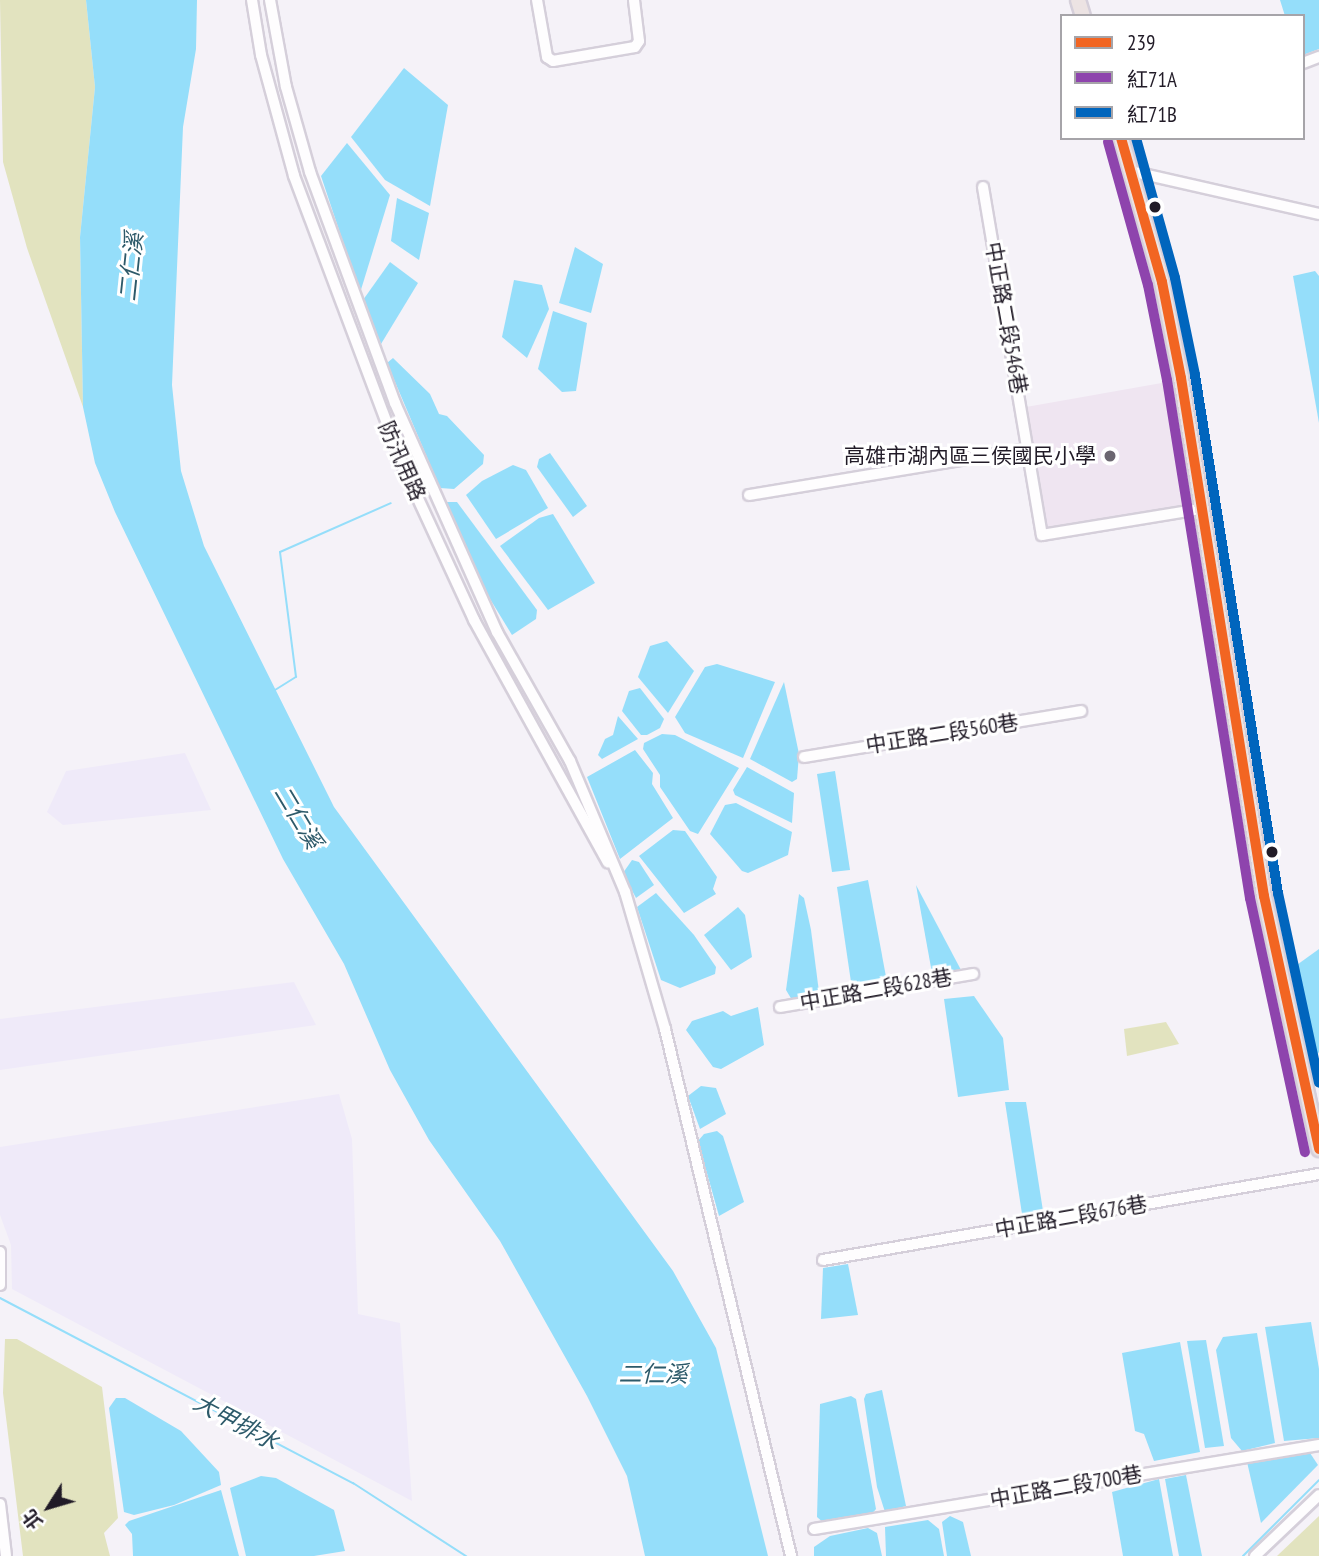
<!DOCTYPE html>
<meta charset="utf-8">
<style>
body{margin:0}
#map{position:relative;width:1319px;height:1556px;overflow:hidden;background:#f5f2f8;font-family:"PT Sans Narrow","Noto Sans TC",sans-serif}
div>[style]{position:absolute}
[style*='--x']{left:calc(var(--x)*1px);top:calc(var(--y)*1px);width:calc(var(--w)*1px);rotate:calc(var(--a)*1deg)}
.industrial>*{inset:0;background:#efeaf9}
.education>*{inset:0;background:#efe5f1}
.green>*{inset:0;background:#e2e3bf}
.water>*{inset:0;background:#95defa}
.stream>*{height:2px;margin:-1px;padding:0 1px;transform-origin:1px;border-radius:1px;background:#95defa}
.roads{filter:drop-shadow(2px 0 #d5cfda) drop-shadow(-2px 0 #d5cfda) drop-shadow(0 2px #d5cfda) drop-shadow(0 -2px #d5cfda)}
.minor>*{height:10px;margin:-5px;padding:0 5px;transform-origin:5px;border-radius:5px;background:#fefdfe}
.major>*{height:14px;margin:-7px;padding:0 7px;transform-origin:7px;border-radius:7px;background:#ece3e3}
.bus-1>*{height:10px;margin:-5px;padding:0 5px;transform-origin:5px;border-radius:5px;background:#f26522}
.bus-2>*{height:10px;margin:-5px;padding:0 5px;transform-origin:5px;border-radius:5px;background:#8e44ad}
.bus-3>*{height:10px;margin:-5px;padding:0 5px;transform-origin:5px;border-radius:5px;background:#0065bd}
.dots>*{width:19px;height:19px;translate:-50% -50%;box-sizing:border-box;border:4px solid #fff;border-radius:50%}
span{translate:-50% -50%;white-space:nowrap;text-align:center;line-height:1.15;-webkit-text-stroke:6px #fff;paint-order:stroke}
.street-label{font-size:21px;color:#211b27}
.poi-label{font-size:21px;color:#211b27}
.right{translate:-100% -50%;text-align:right}
.water-label{font-size:23px;color:#2d5a6a;font-style:italic}
.legend{position:absolute;left:1060px;top:14px;width:245px;height:126px;box-sizing:border-box;background:#fff;border:2px solid #a6a4a9;margin:0;padding:9px 12px;list-style:none;font-size:21px;color:#211b27}
.legend li{display:flex;align-items:center;gap:14px;height:35px}
.legend b{width:35px;border:2px solid #a6a4a9}
.north{position:absolute;left:14px;top:1472px;width:70px;height:70px;-webkit-text-stroke:5px #fff;paint-order:stroke;rotate:233deg;font-size:19px;font-weight:700;line-height:28px;text-align:center;color:#211b27}
.north::after{content:'';display:block;margin:auto;width:24px;height:32px;background:#211b27;clip-path:polygon(50% 0,100% 100%,50% 72%,0 100%)}
</style>
<div id="map">
<div class="industrial">
<i style="clip-path:polygon(185px 753px,211px 810px,63px 825px,47px 812px,66px 771px)"></i>
<i style="clip-path:polygon(294px 982px,316px 1025px,0 1070px,0 1019px)"></i>
<i style="clip-path:polygon(339px 1094px,352px 1139px,358px 1314px,400px 1323px,412px 1501px,12px 1289px,11px 1245px,0 1215px,0 1147px)"></i>
</div>
<div class="education">
<i style="clip-path:polygon(1173px 381px,1194px 504px,1046px 529px,1026px 407px)"></i>
</div>
<div class="green">
<i style="clip-path:polygon(0 0,86px 0,95px 87px,80px 237px,83px 407px,27px 248px,3px 162px)"></i>
<i style="clip-path:polygon(1166px 1022px,1179px 1044px,1127px 1056px,1124px 1029px)"></i>
<i style="clip-path:polygon(5px 1339px,17px 1339px,102px 1387px,118px 1518px,104px 1533px,110px 1556px,23px 1556px,3px 1393px)"></i>
<i style="clip-path:polygon(1319px 1516px,1319px 1556px,1277px 1556px)"></i>
</div>
<div class="water">
<i style="clip-path:polygon(86px 0,197px 0,196px 49px,183px 127px,172px 385px,181px 471px,204px 546px,334px 807px,673px 1271px,716px 1348px,768px 1556px,645px 1556px,627px 1476px,587px 1396px,500px 1241px,429px 1140px,390px 1070px,344px 964px,283px 859px,115px 512px,95px 463px,83px 407px,80px 237px,95px 87px)"></i>
<i style="clip-path:polygon(1280px 0,1319px 0,1319px 49px,1303px 55px,1303px 16px,1285px 16px)"></i>
<i style="clip-path:polygon(404px 68px,448px 105px,430px 206px,385px 180px,351px 137px)"></i>
<i style="clip-path:polygon(347px 143px,390px 195px,360px 293px,321px 176px)"></i>
<i style="clip-path:polygon(397px 198px,429px 213px,419px 260px,391px 241px)"></i>
<i style="clip-path:polygon(575px 247px,603px 264px,591px 313px,559px 303px)"></i>
<i style="clip-path:polygon(390px 262px,418px 283px,381px 344px,363px 300px)"></i>
<i style="clip-path:polygon(1315px 271px,1319px 276px,1319px 423px,1293px 276px)"></i>
<i style="clip-path:polygon(514px 280px,542px 285px,549px 309px,527px 358px,502px 337px)"></i>
<i style="clip-path:polygon(553px 311px,587px 323px,576px 391px,562px 392px,538px 369px)"></i>
<i style="clip-path:polygon(393px 358px,430px 394px,439px 414px,447px 416px,484px 455px,483px 464px,454px 489px,440px 488px,387px 363px)"></i>
<i style="clip-path:polygon(550px 453px,587px 506px,573px 517px,537px 467px,539px 459px)"></i>
<i style="clip-path:polygon(513px 465px,526px 470px,548px 508px,496px 539px,466px 495px,482px 481px)"></i>
<i style="clip-path:polygon(446px 502px,457px 502px,537px 610px,536px 619px,512px 635px,476px 576px)"></i>
<i style="clip-path:polygon(553px 514px,595px 583px,548px 610px,500px 546px,539px 518px)"></i>
<i style="clip-path:polygon(667px 641px,694px 671px,668px 713px,638px 677px,650px 646px)"></i>
<i style="clip-path:polygon(717px 664px,775px 682px,743px 758px,685px 733px,675px 717px,705px 667px)"></i>
<i style="clip-path:polygon(784px 682px,799px 754px,797px 779px,792px 782px,750px 759px)"></i>
<i style="clip-path:polygon(640px 688px,664px 719px,660px 728px,647px 735px,641px 735px,622px 711px,629px 691px)"></i>
<i style="clip-path:polygon(618px 716px,638px 739px,602px 759px,598px 755px,605px 739px,613px 735px)"></i>
<i style="clip-path:polygon(662px 734px,675px 735px,739px 768px,698px 834px,690px 831px,660px 787px,660px 775px,643px 749px,644px 743px)"></i>
<i style="clip-path:polygon(635px 750px,653px 773px,652px 784px,673px 818px,620px 859px,587px 777px)"></i>
<i style="clip-path:polygon(747px 767px,794px 793px,792px 823px,735px 795px,733px 790px)"></i>
<i style="clip-path:polygon(835px 771px,850px 870px,832px 872px,817px 774px)"></i>
<i style="clip-path:polygon(736px 803px,792px 832px,788px 855px,748px 873px,742px 871px,710px 834px,725px 805px)"></i>
<i style="clip-path:polygon(673px 830px,685px 831px,717px 877px,713px 889px,716px 894px,684px 913px,639px 856px)"></i>
<i style="clip-path:polygon(632px 860px,639px 862px,654px 885px,636px 898px,623px 873px)"></i>
<i style="clip-path:polygon(868px 880px,887px 982px,851px 982px,837px 887px)"></i>
<i style="clip-path:polygon(916px 885px,961px 970px,932px 973px)"></i>
<i style="clip-path:polygon(656px 893px,694px 935px,716px 967px,715px 974px,680px 988px,661px 980px,637px 907px)"></i>
<i style="clip-path:polygon(799px 894px,804px 898px,811px 930px,819px 992px,792px 1000px,786px 990px)"></i>
<i style="clip-path:polygon(738px 907px,745px 915px,752px 957px,731px 970px,704px 935px)"></i>
<i style="clip-path:polygon(1319px 949px,1319px 1052px,1313px 1060px,1294px 967px)"></i>
<i style="clip-path:polygon(974px 996px,1003px 1038px,1009px 1090px,958px 1097px,944px 999px)"></i>
<i style="clip-path:polygon(758px 1007px,764px 1045px,721px 1069px,713px 1067px,686px 1030px,692px 1021px,723px 1011px,731px 1016px)"></i>
<i style="clip-path:polygon(701px 1086px,716px 1088px,726px 1114px,700px 1129px,688px 1096px)"></i>
<i style="clip-path:polygon(1005px 1102px,1026px 1102px,1043px 1211px,1022px 1214px)"></i>
<i style="clip-path:polygon(717px 1131px,723px 1136px,744px 1202px,719px 1216px,698px 1141px,704px 1134px)"></i>
<i style="clip-path:polygon(848px 1264px,858px 1315px,821px 1319px,823px 1268px)"></i>
<i style="clip-path:polygon(1311px 1322px,1319px 1369px,1319px 1438px,1284px 1441px,1265px 1327px)"></i>
<i style="clip-path:polygon(1257px 1333px,1275px 1443px,1242px 1451px,1231px 1438px,1216px 1350px,1223px 1337px)"></i>
<i style="clip-path:polygon(1206px 1340px,1224px 1446px,1205px 1448px,1187px 1341px)"></i>
<i style="clip-path:polygon(1180px 1342px,1200px 1452px,1154px 1461px,1144px 1434px,1135px 1431px,1122px 1353px)"></i>
<i style="clip-path:polygon(882px 1390px,906px 1506px,885px 1512px,877px 1487px,864px 1399px,866px 1394px)"></i>
<i style="clip-path:polygon(851px 1396px,856px 1399px,876px 1509px,870px 1516px,825px 1524px,817px 1517px,820px 1404px)"></i>
<i style="clip-path:polygon(116px 1398px,125px 1398px,181px 1431px,219px 1472px,221px 1485px,174px 1505px,134px 1515px,124px 1512px,109px 1408px)"></i>
<i style="clip-path:polygon(1310px 1453px,1318px 1465px,1261px 1523px,1247px 1462px)"></i>
<i style="clip-path:polygon(1186px 1475px,1202px 1556px,1179px 1556px,1165px 1479px)"></i>
<i style="clip-path:polygon(261px 1476px,276px 1478px,334px 1510px,345px 1551px,314px 1556px,246px 1556px,230px 1488px)"></i>
<i style="clip-path:polygon(1159px 1479px,1173px 1556px,1123px 1556px,1112px 1492px)"></i>
<i style="clip-path:polygon(221px 1490px,239px 1556px,133px 1556px,132px 1534px,125px 1525px,129px 1521px)"></i>
<i style="clip-path:polygon(950px 1516px,963px 1522px,971px 1556px,947px 1556px,942px 1522px)"></i>
<i style="clip-path:polygon(928px 1520px,939px 1529px,944px 1556px,886px 1556px,885px 1527px)"></i>
<i style="clip-path:polygon(868px 1528px,877px 1533px,882px 1556px,814px 1556px,814px 1547px,830px 1536px)"></i>
</div>
<div class="stream">
<i style="--x:275;--y:690;--w:25;--a:-32"></i>
<i style="--x:296;--y:677;--w:126;--a:-97.3"></i>
<i style="--x:280;--y:552;--w:121;--a:-23.8"></i>
<i style="--x:0;--y:1298;--w:399;--a:27.7"></i>
<i style="--x:353;--y:1483;--w:135;--a:32.9"></i>
<i style="--x:1243;--y:1556;--w:107;--a:-45"></i>
</div>
<div class="roads">
<div class="minor">
<i style="--x:252;--y:0;--w:56;--a:80.7"></i>
<i style="--x:261;--y:55;--w:125;--a:74.7"></i>
<i style="--x:294;--y:176;--w:308;--a:69.4"></i>
<i style="--x:402;--y:464;--w:172;--a:65.2"></i>
<i style="--x:474;--y:620;--w:277;--a:61.1"></i>
<i style="--x:270;--y:0;--w:88;--a:79.6"></i>
<i style="--x:286;--y:87;--w:88;--a:74.2"></i>
<i style="--x:310;--y:172;--w:246;--a:69.8"></i>
<i style="--x:395;--y:403;--w:251;--a:66"></i>
<i style="--x:497;--y:632;--w:148;--a:60.5"></i>
<i style="--x:570;--y:761;--w:142;--a:67.2"></i>
<i style="--x:625;--y:892;--w:143;--a:73.7"></i>
<i style="--x:665;--y:1029;--w:542;--a:76.55"></i>
<i style="--x:537;--y:0;--w:58;--a:80"></i>
<i style="--x:547;--y:57;--w:7;--a:34"></i>
<i style="--x:553;--y:61;--w:83;--a:-9.7"></i>
<i style="--x:635;--y:47;--w:7;--a:-56"></i>
<i style="--x:639;--y:41;--w:41;--a:-97"></i>
<i style="--x:1303;--y:63;--w:17;--a:-21"></i>
<i style="--x:1130;--y:171;--w:194;--a:12.8"></i>
<i style="--x:983;--y:187;--w:353;--a:80.4"></i>
<i style="--x:1042;--y:535;--w:161;--a:-9.3"></i>
<i style="--x:749;--y:495;--w:283;--a:-9.4"></i>
<i style="--x:804;--y:757;--w:281;--a:-9.4"></i>
<i style="--x:780;--y:1007;--w:196;--a:-9.7"></i>
<i style="--x:0;--y:1252;--w:33;--a:90"></i>
<i style="--x:823;--y:1260;--w:503;--a:-9.84"></i>
<i style="--x:0;--y:1504;--w:52;--a:83.4"></i>
<i style="--x:814;--y:1529;--w:512;--a:-9.44"></i>
<i style="--x:1255;--y:1556;--w:88;--a:-43.6"></i>
</div>
<div class="major">
<i style="--x:1078;--y:0;--w:17;--a:73"></i>
<i style="--x:1121;--y:138;--w:150;--a:74.1"></i>
<i style="--x:1162;--y:282;--w:98;--a:78.8"></i>
<i style="--x:1181;--y:378;--w:525;--a:80.9"></i>
<i style="--x:1264;--y:896;--w:259;--a:77.7"></i>
</div>
</div>
<div class="bus-1">
<i style="--x:1121;--y:138;--w:150;--a:74.1"></i>
<i style="--x:1162;--y:282;--w:98;--a:78.8"></i>
<i style="--x:1181;--y:378;--w:525;--a:80.9"></i>
<i style="--x:1264;--y:896;--w:259;--a:77.7"></i>
</div>
<div class="bus-2">
<i style="--x:1108;--y:142;--w:148;--a:74.4"></i>
<i style="--x:1148;--y:285;--w:97;--a:78.7"></i>
<i style="--x:1167;--y:380;--w:525;--a:80.9"></i>
<i style="--x:1250;--y:898;--w:260;--a:77.8"></i>
</div>
<div class="bus-3">
<i style="--x:1136;--y:138;--w:145;--a:74.4"></i>
<i style="--x:1175;--y:278;--w:99;--a:78.3"></i>
<i style="--x:1195;--y:375;--w:525;--a:80.9"></i>
<i style="--x:1278;--y:893;--w:194;--a:77.8"></i>
</div>
<div class="dots">
<i style="left:1155px;top:207px;background:#211b27"></i>
<i style="left:1110px;top:456px;background:#6b6670"></i>
<i style="left:1272px;top:852px;background:#211b27"></i>
</div>
<div class="street-label">
<span style="left:1006px;top:318px;rotate:80deg">中正路二段546巷</span>
<span style="left:402px;top:461px;rotate:66deg">防汛用路</span>
<span style="left:942px;top:734px;rotate:-9deg">中正路二段560巷</span>
<span style="left:876px;top:990px;rotate:-10deg">中正路二段628巷</span>
<span style="left:1071px;top:1217px;rotate:-10deg">中正路二段676巷</span>
<span style="left:1066px;top:1487px;rotate:-10deg">中正路二段700巷</span>
</div>
<div class="poi-label">
<span class="right" style="left:1096px;top:456px">高雄市湖內區三侯國民小學</span>
</div>
<div class="water-label">
<span style="left:131px;top:267px;rotate:-84deg">二仁溪</span>
<span style="left:298px;top:817px;rotate:59deg">二仁溪</span>
<span style="left:653px;top:1374px">二仁溪</span>
<span style="left:236px;top:1422px;rotate:28deg">大甲排水</span>
</div>
<ul class="legend">
<li><b style="height:9px;background:#f26522"></b>239</li>
<li><b style="height:9px;background:#8e44ad"></b>紅71A</li>
<li><b style="height:9px;background:#0065bd"></b>紅71B</li>
</ul>
<div class="north">北</div>
</div>
